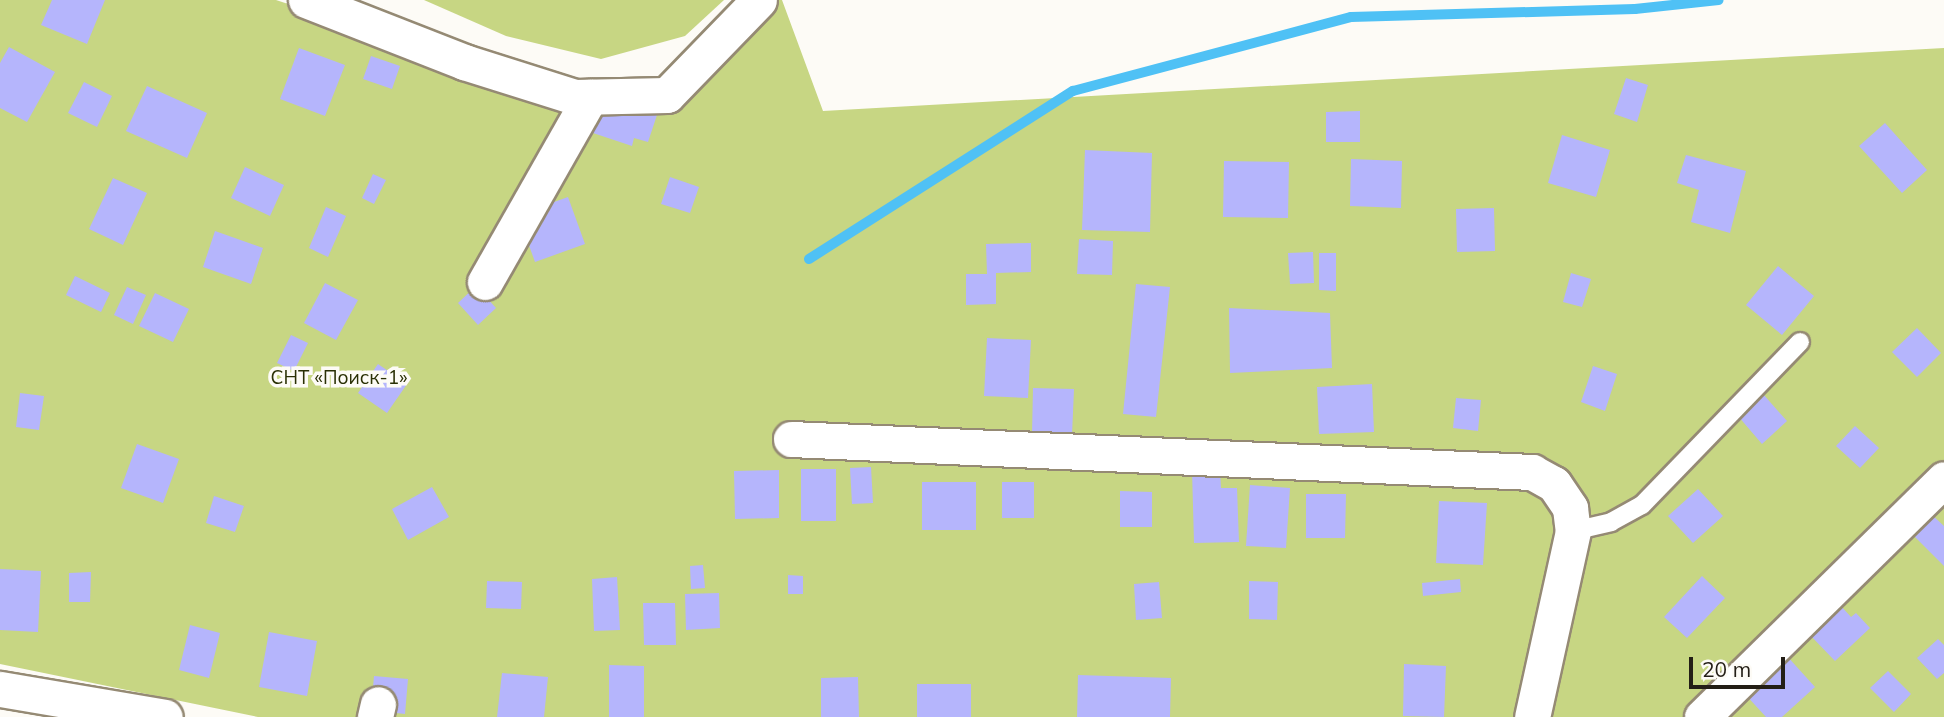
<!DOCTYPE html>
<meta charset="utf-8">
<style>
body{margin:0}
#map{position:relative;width:1944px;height:717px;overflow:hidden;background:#fdfbf6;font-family:Mulish,sans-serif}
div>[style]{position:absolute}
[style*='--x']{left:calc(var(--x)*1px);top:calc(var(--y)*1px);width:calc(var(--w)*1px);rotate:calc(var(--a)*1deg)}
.green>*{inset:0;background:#c7d683}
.stream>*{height:10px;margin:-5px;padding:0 5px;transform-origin:5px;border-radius:5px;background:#4fc1f5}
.building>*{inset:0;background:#b5b5fc}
.roads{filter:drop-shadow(2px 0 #958a74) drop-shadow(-2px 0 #958a74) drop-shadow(0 2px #958a74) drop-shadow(0 -2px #958a74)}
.lane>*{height:18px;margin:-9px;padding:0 9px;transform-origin:9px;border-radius:9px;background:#fff}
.street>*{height:35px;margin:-17.5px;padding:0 17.5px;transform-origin:17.5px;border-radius:17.5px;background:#fff}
span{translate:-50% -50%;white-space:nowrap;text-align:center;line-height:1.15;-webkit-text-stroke:7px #fdfbf6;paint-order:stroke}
.park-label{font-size:19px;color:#2a3005}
.scale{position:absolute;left:1689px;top:657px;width:96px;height:32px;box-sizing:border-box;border:4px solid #231e16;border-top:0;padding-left:9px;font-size:21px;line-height:24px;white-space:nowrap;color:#231e16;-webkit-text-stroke:5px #fdfbf6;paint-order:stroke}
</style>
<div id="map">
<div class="green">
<i style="clip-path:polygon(0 0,276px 0,464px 62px,570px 89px,657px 84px,758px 0,782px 0,823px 111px,1944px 48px,1944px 717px,258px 717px,0 664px)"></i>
<i style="clip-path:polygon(424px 0,724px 0,685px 36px,601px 59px,506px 36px)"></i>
</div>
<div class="stream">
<i style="--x:809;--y:259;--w:313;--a:-32.5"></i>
<i style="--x:1073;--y:91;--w:288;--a:-14.9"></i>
<i style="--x:1351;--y:17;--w:284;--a:-1.6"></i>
<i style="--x:1635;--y:9;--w:84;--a:-6.1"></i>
</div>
<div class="building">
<i style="clip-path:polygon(52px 0,105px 0,87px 44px,41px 25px)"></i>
<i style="clip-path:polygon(9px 47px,55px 72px,27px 122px,0 108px,0 63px)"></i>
<i style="clip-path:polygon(299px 48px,345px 65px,325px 116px,280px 99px)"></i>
<i style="clip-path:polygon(371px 56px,400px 66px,392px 89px,363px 79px)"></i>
<i style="clip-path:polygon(1626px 78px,1648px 85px,1637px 122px,1614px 114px)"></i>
<i style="clip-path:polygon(84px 82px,112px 96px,97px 127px,68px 113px)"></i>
<i style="clip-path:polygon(147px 86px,207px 113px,187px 158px,126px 131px)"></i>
<i style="clip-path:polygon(601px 87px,660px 106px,648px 142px,634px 138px,632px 146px,587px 131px)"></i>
<i style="clip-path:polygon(1360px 111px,1360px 142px,1326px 142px,1326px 112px)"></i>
<i style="clip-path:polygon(1885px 123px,1927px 170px,1902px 193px,1859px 146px)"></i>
<i style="clip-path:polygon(1562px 135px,1610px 150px,1596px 197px,1548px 183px)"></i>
<i style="clip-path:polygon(1085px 150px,1152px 153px,1150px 232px,1082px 230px)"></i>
<i style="clip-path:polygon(1686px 155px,1746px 171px,1730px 233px,1691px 222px,1699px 190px,1677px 183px)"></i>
<i style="clip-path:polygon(1351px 159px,1402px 161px,1401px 208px,1350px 206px)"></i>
<i style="clip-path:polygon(1224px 161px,1289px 162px,1288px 218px,1223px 217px)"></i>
<i style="clip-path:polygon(245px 167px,284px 185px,270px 216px,231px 198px)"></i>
<i style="clip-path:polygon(373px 174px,386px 180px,374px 204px,362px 198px)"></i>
<i style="clip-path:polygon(670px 177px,699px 187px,690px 213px,661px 204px)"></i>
<i style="clip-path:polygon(113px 178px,147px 193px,123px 245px,89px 229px)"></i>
<i style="clip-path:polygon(568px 197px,585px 244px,535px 262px,518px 215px)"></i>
<i style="clip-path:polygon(326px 207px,346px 216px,328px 257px,309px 248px)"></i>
<i style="clip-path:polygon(1494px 208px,1495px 251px,1457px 252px,1456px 209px)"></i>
<i style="clip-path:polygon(215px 231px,263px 248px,251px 284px,203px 267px)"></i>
<i style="clip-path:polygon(1079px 239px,1113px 241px,1112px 275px,1077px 274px)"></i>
<i style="clip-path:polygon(1031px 243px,1031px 272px,996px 273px,996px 304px,966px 305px,966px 274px,987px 274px,986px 244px)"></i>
<i style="clip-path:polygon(1313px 252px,1314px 283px,1290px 284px,1288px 253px)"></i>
<i style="clip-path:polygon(1319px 253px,1336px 253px,1336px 291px,1319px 290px)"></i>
<i style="clip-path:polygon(1778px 266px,1814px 296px,1782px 335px,1746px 305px)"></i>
<i style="clip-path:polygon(1571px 273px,1591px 279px,1582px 307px,1563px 302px)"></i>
<i style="clip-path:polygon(75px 276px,110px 293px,101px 312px,66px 295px)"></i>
<i style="clip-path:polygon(325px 283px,358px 300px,336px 340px,304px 323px)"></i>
<i style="clip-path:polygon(1136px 284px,1170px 287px,1156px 417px,1123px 414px)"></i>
<i style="clip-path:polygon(476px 286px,496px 308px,478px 325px,458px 303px)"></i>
<i style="clip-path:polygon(127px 287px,146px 295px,133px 324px,114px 315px)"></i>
<i style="clip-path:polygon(155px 293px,189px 309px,173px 342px,139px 326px)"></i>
<i style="clip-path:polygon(1229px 308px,1330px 313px,1332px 368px,1230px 373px)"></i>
<i style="clip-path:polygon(1917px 328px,1941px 353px,1917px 377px,1892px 352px)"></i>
<i style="clip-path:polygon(291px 335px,308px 343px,294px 371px,277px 363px)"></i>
<i style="clip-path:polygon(987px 338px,1031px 340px,1028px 398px,984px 396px)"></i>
<i style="clip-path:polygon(378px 364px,407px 384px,387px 413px,358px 393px)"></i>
<i style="clip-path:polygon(1593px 366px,1617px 374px,1605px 411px,1581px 402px)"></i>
<i style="clip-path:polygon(1372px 384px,1374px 432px,1319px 434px,1317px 387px)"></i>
<i style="clip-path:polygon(1033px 388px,1074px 389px,1072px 435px,1032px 434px)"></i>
<i style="clip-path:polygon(20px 393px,44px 396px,39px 430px,16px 427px)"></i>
<i style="clip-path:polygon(1763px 394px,1787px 421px,1762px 444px,1738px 416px)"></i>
<i style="clip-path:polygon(1456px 398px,1481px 400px,1478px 431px,1453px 428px)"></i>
<i style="clip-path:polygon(1855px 426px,1879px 448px,1860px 468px,1836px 446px)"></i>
<i style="clip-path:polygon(137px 444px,179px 459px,163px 503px,121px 488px)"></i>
<i style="clip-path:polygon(871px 467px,873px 503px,852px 504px,850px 468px)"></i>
<i style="clip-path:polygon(801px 469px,836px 469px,836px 521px,801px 521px)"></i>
<i style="clip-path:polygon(1220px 469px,1221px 488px,1237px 488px,1239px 542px,1194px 543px,1192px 470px)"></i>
<i style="clip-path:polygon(779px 470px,779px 518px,735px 519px,734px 471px)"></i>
<i style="clip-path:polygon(922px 482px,976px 482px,976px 530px,922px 530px)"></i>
<i style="clip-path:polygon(1002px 482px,1034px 482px,1034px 518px,1002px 518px)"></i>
<i style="clip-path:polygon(1250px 485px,1290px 488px,1286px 548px,1246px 546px)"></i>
<i style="clip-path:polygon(432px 487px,449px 517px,408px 540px,392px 509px)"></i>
<i style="clip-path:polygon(1698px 489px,1723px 516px,1693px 543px,1668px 516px)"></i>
<i style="clip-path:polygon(1120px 491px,1152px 492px,1152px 527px,1120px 527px)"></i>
<i style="clip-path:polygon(1306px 494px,1346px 494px,1345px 538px,1306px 538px)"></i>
<i style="clip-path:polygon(214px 496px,244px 506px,235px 532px,206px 523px)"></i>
<i style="clip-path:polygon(1439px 501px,1487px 503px,1483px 565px,1436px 563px)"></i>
<i style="clip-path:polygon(1930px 513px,1944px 526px,1944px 566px,1911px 533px)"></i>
<i style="clip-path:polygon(703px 565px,705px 588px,691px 589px,690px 566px)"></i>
<i style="clip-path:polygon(0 569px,41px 571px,38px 632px,0 630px)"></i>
<i style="clip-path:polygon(91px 572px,90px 602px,69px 602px,69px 573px)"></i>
<i style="clip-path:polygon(788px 575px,803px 576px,803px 594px,788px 594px)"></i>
<i style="clip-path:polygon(1702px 576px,1725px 598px,1687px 638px,1664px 617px)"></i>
<i style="clip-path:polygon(617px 577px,620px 630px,594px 631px,592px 579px)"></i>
<i style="clip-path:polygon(1460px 579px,1461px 592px,1423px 596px,1422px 583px)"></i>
<i style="clip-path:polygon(487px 581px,522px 582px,521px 609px,486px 608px)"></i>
<i style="clip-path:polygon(1249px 581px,1278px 582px,1277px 620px,1249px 619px)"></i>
<i style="clip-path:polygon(1159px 582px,1162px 618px,1136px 620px,1134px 584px)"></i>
<i style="clip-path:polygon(719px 593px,720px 628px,686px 630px,685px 594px)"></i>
<i style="clip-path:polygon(643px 603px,675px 603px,676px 645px,644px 645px)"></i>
<i style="clip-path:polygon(1840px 605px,1851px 617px,1856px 613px,1870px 628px,1835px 661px,1809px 634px)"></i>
<i style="clip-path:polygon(190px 625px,220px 633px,209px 678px,179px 670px)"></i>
<i style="clip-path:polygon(269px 632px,317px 641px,307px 696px,259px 687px)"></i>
<i style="clip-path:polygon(1938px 639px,1944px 645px,1944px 673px,1937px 679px,1917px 658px)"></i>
<i style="clip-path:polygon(1786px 655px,1815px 687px,1782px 717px,1766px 717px,1744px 693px)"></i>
<i style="clip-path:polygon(1404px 664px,1446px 666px,1444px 717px,1403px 716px)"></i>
<i style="clip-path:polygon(609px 665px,644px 666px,644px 717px,609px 717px)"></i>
<i style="clip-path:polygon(1888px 671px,1911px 694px,1894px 712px,1870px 688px)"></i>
<i style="clip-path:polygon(502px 673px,548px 677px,544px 717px,497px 717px)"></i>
<i style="clip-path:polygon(1078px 675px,1171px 678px,1170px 717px,1077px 717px)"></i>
<i style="clip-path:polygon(374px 676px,408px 679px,405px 714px,371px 710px)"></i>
<i style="clip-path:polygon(858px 677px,859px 717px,821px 717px,821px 678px)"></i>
<i style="clip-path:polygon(917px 684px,971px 684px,971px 717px,917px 717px)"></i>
</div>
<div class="roads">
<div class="lane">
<i style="--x:1573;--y:531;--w:39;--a:-13"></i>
<i style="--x:1611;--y:522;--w:35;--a:-29"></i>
<i style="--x:1642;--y:505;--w:227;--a:-45.9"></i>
</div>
<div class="street">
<i style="--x:306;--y:0;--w:170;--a:21.4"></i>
<i style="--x:464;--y:62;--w:116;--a:17.5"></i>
<i style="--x:575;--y:97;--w:92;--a:-1.2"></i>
<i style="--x:667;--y:95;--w:132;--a:-45.9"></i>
<i style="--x:485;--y:282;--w:213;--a:-60.4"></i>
<i style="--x:791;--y:439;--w:742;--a:2.55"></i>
<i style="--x:1532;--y:472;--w:25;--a:29"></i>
<i style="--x:1554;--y:484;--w:29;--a:56"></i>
<i style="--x:1570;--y:508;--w:23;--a:83"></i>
<i style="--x:1573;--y:531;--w:190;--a:102.4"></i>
<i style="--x:0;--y:689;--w:167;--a:9.6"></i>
<i style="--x:375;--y:717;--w:13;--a:-77"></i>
<i style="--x:1702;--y:717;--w:339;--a:-44.5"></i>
</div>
</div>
<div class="park-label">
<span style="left:339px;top:378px">СНТ «Поиск-1»</span>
</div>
<div class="scale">20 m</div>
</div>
